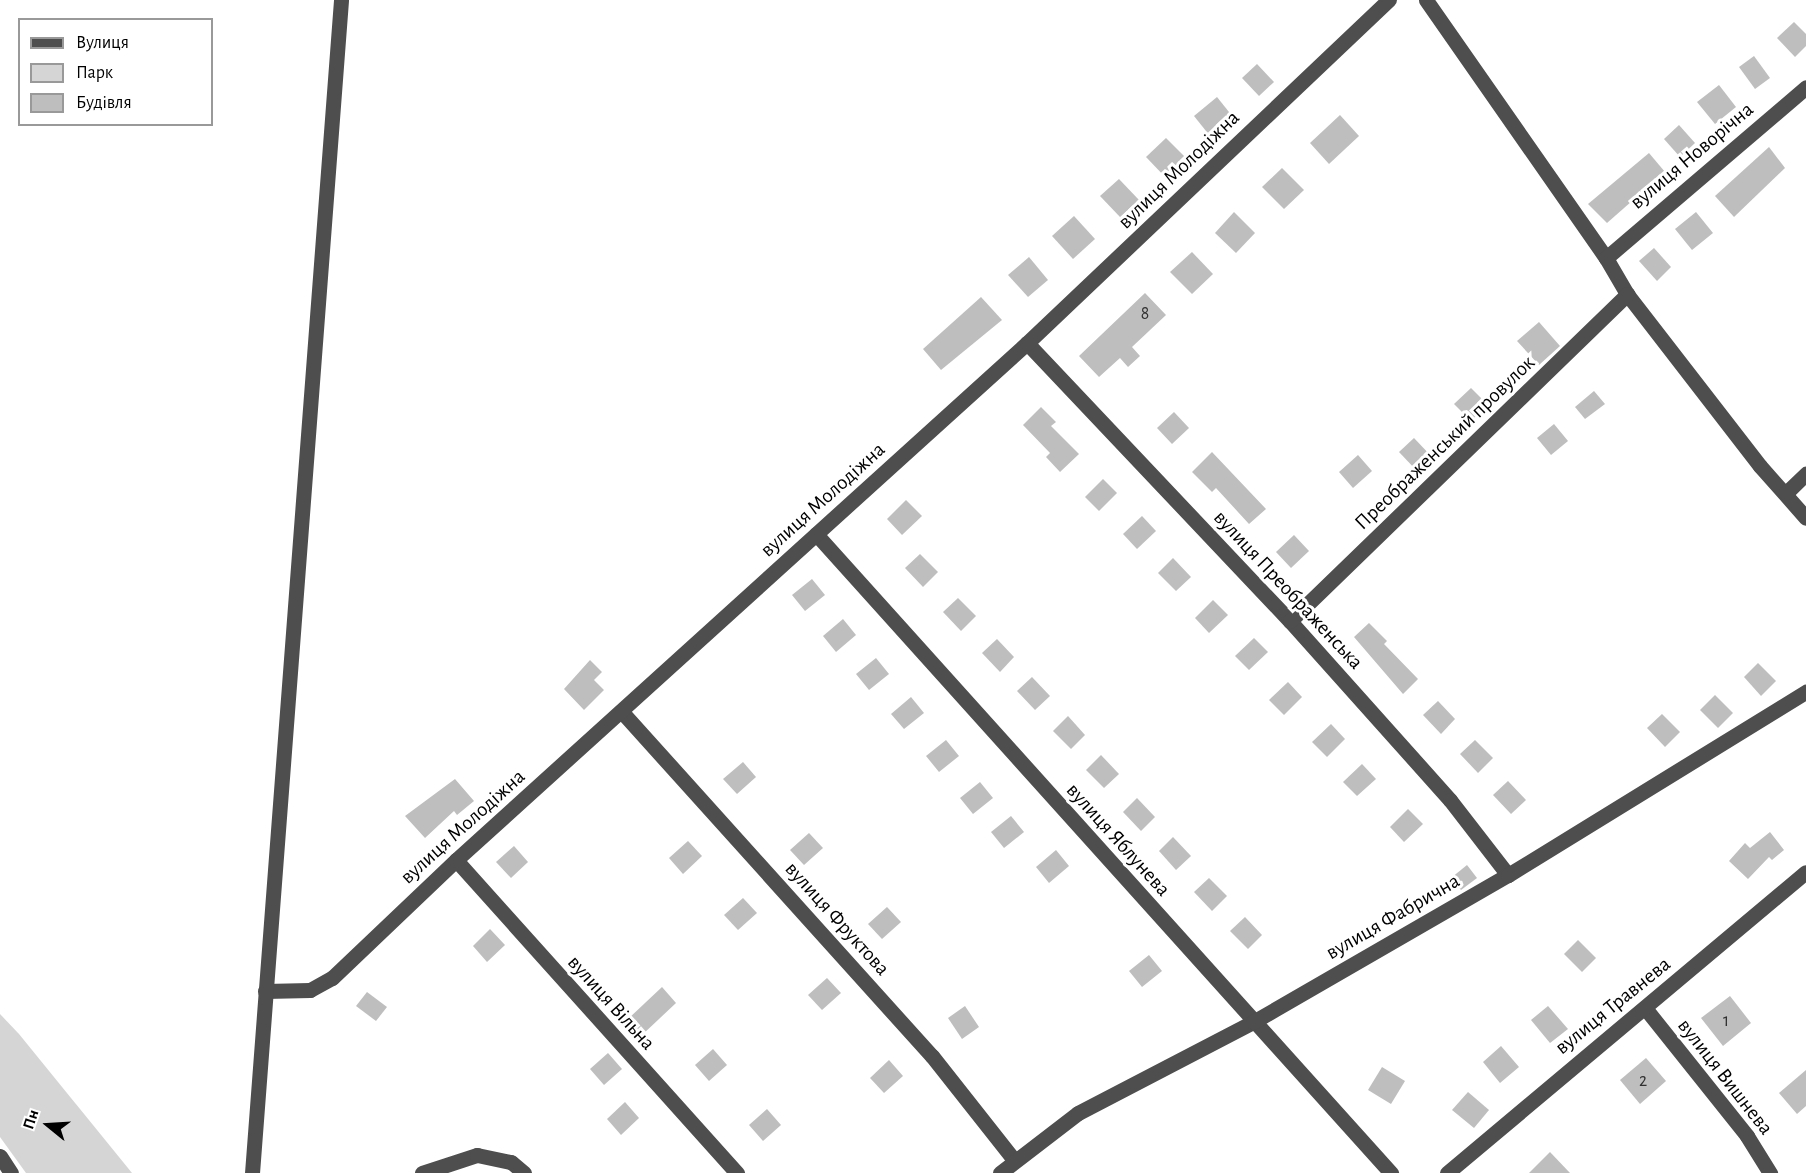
<!DOCTYPE html>
<meta charset="utf-8">
<style>
body{margin:0}
#map{position:relative;width:1806px;height:1173px;overflow:hidden;background:#fff;font-family:"Alegreya Sans",sans-serif}
div>[style]{position:absolute}
[style*='--x']{left:calc(var(--x)*1px);top:calc(var(--y)*1px);width:calc(var(--w)*1px);rotate:calc(var(--a)*1deg)}
.green>*{inset:0;background:#d5d5d5}
.building>*{inset:0;background:#bebebe}
.minor>*{height:15px;margin:-7.5px;padding:0 7.5px;transform-origin:7.5px;border-radius:7.5px;background:#4e4e4e}
span{translate:-50% -50%;white-space:nowrap;text-align:center;line-height:1.15;-webkit-text-stroke:6px #fff;paint-order:stroke}
.number-label{font-size:18px;color:#303030}
.number-label span{-webkit-text-stroke-width:0}
.street-label{font-size:21px;color:#000}
.legend{position:absolute;left:18px;top:18px;width:195px;height:108px;box-sizing:border-box;background:#fff;border:2px solid #999;margin:0;padding:8px 10px;list-style:none;font-size:18px;color:#000}
.legend li{display:flex;align-items:center;gap:12px;height:30px}
.legend b{width:30px;border:2px solid #999}
.north{position:absolute;left:18px;top:1095px;width:60px;height:60px;-webkit-text-stroke:4px #fff;paint-order:stroke;rotate:288deg;font-size:16px;font-weight:700;line-height:24px;text-align:center;color:#000}
.north::after{content:'';display:block;margin:auto;width:21px;height:27px;background:#000;clip-path:polygon(50% 0,100% 100%,50% 72%,0 100%)}
</style>
<div id="map">
<div class="green">
<i style="clip-path:polygon(0 1014px,19px 1034px,132px 1173px,26px 1173px,0 1137px)"></i>
</div>
<div class="building">
<i style="clip-path:polygon(1794px 22px,1806px 34px,1806px 46px,1795px 57px,1777px 38px)"></i>
<i style="clip-path:polygon(1754px 56px,1770px 78px,1755px 89px,1739px 67px)"></i>
<i style="clip-path:polygon(1257px 64px,1274px 82px,1259px 96px,1242px 78px)"></i>
<i style="clip-path:polygon(1719px 85px,1736px 107px,1715px 124px,1697px 102px)"></i>
<i style="clip-path:polygon(1217px 97px,1233px 117px,1210px 136px,1194px 116px)"></i>
<i style="clip-path:polygon(1340px 115px,1359px 136px,1329px 164px,1310px 143px)"></i>
<i style="clip-path:polygon(1679px 125px,1695px 143px,1680px 157px,1664px 139px)"></i>
<i style="clip-path:polygon(1166px 138px,1187px 159px,1167px 179px,1146px 157px)"></i>
<i style="clip-path:polygon(1769px 147px,1785px 168px,1734px 217px,1715px 196px)"></i>
<i style="clip-path:polygon(1649px 153px,1665px 172px,1607px 223px,1588px 204px)"></i>
<i style="clip-path:polygon(1282px 168px,1304px 190px,1284px 209px,1262px 187px)"></i>
<i style="clip-path:polygon(1119px 179px,1139px 200px,1120px 217px,1100px 196px)"></i>
<i style="clip-path:polygon(1234px 212px,1255px 233px,1236px 253px,1215px 233px)"></i>
<i style="clip-path:polygon(1696px 212px,1713px 233px,1692px 250px,1675px 229px)"></i>
<i style="clip-path:polygon(1074px 216px,1095px 239px,1073px 259px,1052px 236px)"></i>
<i style="clip-path:polygon(1654px 248px,1671px 267px,1657px 281px,1639px 261px)"></i>
<i style="clip-path:polygon(1192px 252px,1213px 274px,1192px 294px,1170px 272px)"></i>
<i style="clip-path:polygon(1029px 257px,1048px 280px,1028px 297px,1008px 275px)"></i>
<i style="clip-path:polygon(1145px 293px,1166px 315px,1132px 347px,1140px 356px,1128px 367px,1120px 358px,1099px 377px,1079px 356px)"></i>
<i style="clip-path:polygon(981px 297px,1002px 320px,941px 370px,923px 349px)"></i>
<i style="clip-path:polygon(1539px 322px,1560px 346px,1539px 365px,1517px 341px)"></i>
<i style="clip-path:polygon(1471px 388px,1488px 405px,1471px 421px,1454px 404px)"></i>
<i style="clip-path:polygon(1594px 391px,1605px 404px,1585px 419px,1575px 407px)"></i>
<i style="clip-path:polygon(1041px 407px,1056px 422px,1051px 426px,1079px 454px,1060px 472px,1046px 457px,1050px 453px,1023px 425px)"></i>
<i style="clip-path:polygon(1174px 412px,1189px 428px,1172px 444px,1157px 428px)"></i>
<i style="clip-path:polygon(1554px 424px,1568px 441px,1551px 455px,1537px 438px)"></i>
<i style="clip-path:polygon(1414px 438px,1432px 457px,1417px 471px,1399px 452px)"></i>
<i style="clip-path:polygon(1212px 452px,1266px 509px,1249px 524px,1216px 488px,1212px 492px,1192px 472px)"></i>
<i style="clip-path:polygon(1358px 455px,1372px 471px,1353px 488px,1339px 472px)"></i>
<i style="clip-path:polygon(1103px 479px,1117px 493px,1099px 511px,1085px 497px)"></i>
<i style="clip-path:polygon(906px 500px,922px 516px,902px 535px,887px 519px)"></i>
<i style="clip-path:polygon(1142px 516px,1156px 531px,1137px 549px,1123px 534px)"></i>
<i style="clip-path:polygon(1294px 535px,1309px 551px,1291px 568px,1276px 552px)"></i>
<i style="clip-path:polygon(920px 554px,938px 572px,923px 587px,905px 568px)"></i>
<i style="clip-path:polygon(1173px 558px,1191px 577px,1176px 591px,1158px 573px)"></i>
<i style="clip-path:polygon(812px 579px,825px 595px,805px 611px,792px 595px)"></i>
<i style="clip-path:polygon(958px 598px,976px 616px,961px 631px,943px 612px)"></i>
<i style="clip-path:polygon(1213px 600px,1228px 615px,1209px 633px,1195px 618px)"></i>
<i style="clip-path:polygon(843px 619px,856px 635px,836px 652px,823px 636px)"></i>
<i style="clip-path:polygon(1369px 623px,1387px 641px,1384px 644px,1418px 679px,1403px 694px,1354px 637px)"></i>
<i style="clip-path:polygon(1254px 638px,1268px 652px,1249px 670px,1235px 656px)"></i>
<i style="clip-path:polygon(997px 639px,1014px 657px,1000px 672px,982px 653px)"></i>
<i style="clip-path:polygon(876px 658px,889px 674px,869px 690px,856px 674px)"></i>
<i style="clip-path:polygon(590px 660px,602px 672px,594px 680px,604px 690px,584px 710px,564px 689px)"></i>
<i style="clip-path:polygon(1758px 663px,1776px 681px,1761px 696px,1744px 677px)"></i>
<i style="clip-path:polygon(1032px 677px,1050px 696px,1035px 710px,1017px 691px)"></i>
<i style="clip-path:polygon(1288px 682px,1302px 697px,1284px 715px,1269px 700px)"></i>
<i style="clip-path:polygon(1715px 695px,1733px 713px,1718px 728px,1700px 710px)"></i>
<i style="clip-path:polygon(911px 697px,924px 713px,904px 729px,891px 714px)"></i>
<i style="clip-path:polygon(1438px 701px,1455px 719px,1441px 734px,1423px 715px)"></i>
<i style="clip-path:polygon(1662px 714px,1680px 732px,1665px 747px,1647px 728px)"></i>
<i style="clip-path:polygon(1068px 716px,1085px 735px,1071px 749px,1053px 731px)"></i>
<i style="clip-path:polygon(1331px 724px,1345px 739px,1327px 757px,1312px 742px)"></i>
<i style="clip-path:polygon(946px 740px,959px 756px,939px 772px,926px 756px)"></i>
<i style="clip-path:polygon(1475px 740px,1493px 758px,1478px 773px,1460px 754px)"></i>
<i style="clip-path:polygon(1101px 755px,1119px 774px,1104px 788px,1086px 770px)"></i>
<i style="clip-path:polygon(743px 762px,756px 777px,737px 794px,723px 779px)"></i>
<i style="clip-path:polygon(1362px 764px,1376px 779px,1357px 796px,1343px 782px)"></i>
<i style="clip-path:polygon(455px 779px,474px 801px,457px 815px,454px 811px,425px 838px,405px 816px)"></i>
<i style="clip-path:polygon(1508px 781px,1526px 800px,1511px 814px,1493px 795px)"></i>
<i style="clip-path:polygon(980px 782px,993px 798px,973px 814px,960px 798px)"></i>
<i style="clip-path:polygon(1137px 798px,1155px 817px,1141px 831px,1123px 812px)"></i>
<i style="clip-path:polygon(1408px 809px,1423px 824px,1404px 842px,1390px 827px)"></i>
<i style="clip-path:polygon(1011px 816px,1024px 832px,1004px 848px,991px 832px)"></i>
<i style="clip-path:polygon(1770px 832px,1784px 850px,1772px 860px,1769px 857px,1748px 879px,1729px 861px,1745px 843px,1750px 848px)"></i>
<i style="clip-path:polygon(809px 833px,823px 848px,804px 865px,790px 850px)"></i>
<i style="clip-path:polygon(1173px 837px,1191px 856px,1176px 870px,1159px 851px)"></i>
<i style="clip-path:polygon(688px 841px,702px 856px,683px 874px,669px 858px)"></i>
<i style="clip-path:polygon(514px 846px,528px 862px,511px 878px,496px 862px)"></i>
<i style="clip-path:polygon(1056px 850px,1069px 866px,1049px 883px,1036px 867px)"></i>
<i style="clip-path:polygon(1467px 865px,1477px 878px,1461px 890px,1451px 878px)"></i>
<i style="clip-path:polygon(1209px 878px,1227px 896px,1212px 911px,1194px 892px)"></i>
<i style="clip-path:polygon(743px 898px,757px 913px,738px 930px,724px 915px)"></i>
<i style="clip-path:polygon(887px 907px,901px 922px,882px 939px,868px 924px)"></i>
<i style="clip-path:polygon(1245px 917px,1262px 935px,1248px 949px,1230px 931px)"></i>
<i style="clip-path:polygon(490px 929px,505px 945px,487px 962px,473px 946px)"></i>
<i style="clip-path:polygon(1578px 940px,1596px 958px,1582px 972px,1564px 954px)"></i>
<i style="clip-path:polygon(1149px 955px,1162px 971px,1142px 987px,1129px 971px)"></i>
<i style="clip-path:polygon(827px 978px,841px 993px,822px 1010px,808px 995px)"></i>
<i style="clip-path:polygon(662px 987px,676px 1003px,642px 1035px,628px 1019px)"></i>
<i style="clip-path:polygon(367px 992px,387px 1007px,376px 1021px,356px 1006px)"></i>
<i style="clip-path:polygon(1730px 996px,1751px 1023px,1723px 1046px,1701px 1018px)"></i>
<i style="clip-path:polygon(965px 1006px,979px 1027px,962px 1039px,948px 1018px)"></i>
<i style="clip-path:polygon(1548px 1006px,1568px 1029px,1550px 1043px,1531px 1020px)"></i>
<i style="clip-path:polygon(1501px 1046px,1519px 1067px,1500px 1083px,1483px 1062px)"></i>
<i style="clip-path:polygon(713px 1049px,727px 1065px,709px 1081px,695px 1065px)"></i>
<i style="clip-path:polygon(608px 1053px,622px 1069px,604px 1085px,590px 1069px)"></i>
<i style="clip-path:polygon(1646px 1058px,1666px 1081px,1640px 1104px,1620px 1080px)"></i>
<i style="clip-path:polygon(889px 1060px,903px 1076px,884px 1093px,870px 1078px)"></i>
<i style="clip-path:polygon(1382px 1067px,1405px 1081px,1391px 1104px,1368px 1090px)"></i>
<i style="clip-path:polygon(1806px 1070px,1806px 1106px,1797px 1114px,1779px 1093px)"></i>
<i style="clip-path:polygon(1468px 1092px,1489px 1110px,1474px 1128px,1452px 1110px)"></i>
<i style="clip-path:polygon(625px 1102px,639px 1118px,621px 1135px,607px 1119px)"></i>
<i style="clip-path:polygon(767px 1109px,781px 1125px,763px 1141px,749px 1125px)"></i>
<i style="clip-path:polygon(1550px 1152px,1570px 1173px,1529px 1173px)"></i>
</div>
<div class="minor">
<i style="--x:1426;--y:0;--w:315;--a:55.1"></i>
<i style="--x:1606;--y:258;--w:42;--a:59.7"></i>
<i style="--x:1627;--y:294;--w:217;--a:52.3"></i>
<i style="--x:1760;--y:466;--w:69;--a:48.5"></i>
<i style="--x:1606;--y:258;--w:263;--a:-40.5"></i>
<i style="--x:1027;--y:343;--w:383;--a:46.6"></i>
<i style="--x:1290;--y:621;--w:240;--a:48.2"></i>
<i style="--x:1450;--y:800;--w:95;--a:52.3"></i>
<i style="--x:1786;--y:493;--w:28;--a:-44"></i>
<i style="--x:816;--y:534;--w:860;--a:48.02"></i>
<i style="--x:1290;--y:621;--w:470;--a:-44.1"></i>
<i style="--x:622;--y:712;--w:463;--a:48"></i>
<i style="--x:932;--y:1056;--w:132;--a:51.7"></i>
<i style="--x:456;--y:860;--w:421;--a:48.1"></i>
<i style="--x:265;--y:991;--w:45;--a:-1.3"></i>
<i style="--x:310;--y:990;--w:25;--a:-29"></i>
<i style="--x:332;--y:978;--w:171;--a:-43.6"></i>
<i style="--x:456;--y:860;--w:770;--a:-42.16"></i>
<i style="--x:1027;--y:343;--w:499;--a:-43.5"></i>
<i style="--x:1645;--y:1008;--w:164;--a:51.4"></i>
<i style="--x:1747;--y:1136;--w:44;--a:58.1"></i>
<i style="--x:0;--y:1156;--w:20;--a:57"></i>
<i style="--x:252;--y:1173;--w:1176;--a:-85.66"></i>
<i style="--x:422;--y:1173;--w:58;--a:-18.1"></i>
<i style="--x:477;--y:1155;--w:35;--a:12"></i>
<i style="--x:511;--y:1162;--w:17;--a:40"></i>
<i style="--x:1000;--y:1173;--w:98;--a:-37.6"></i>
<i style="--x:1078;--y:1113;--w:197;--a:-27.5"></i>
<i style="--x:1253;--y:1022;--w:294;--a:-30"></i>
<i style="--x:1508;--y:875;--w:350;--a:-31.6"></i>
<i style="--x:1447;--y:1173;--w:468;--a:-40"></i>
</div>
<div class="number-label">
<span style="left:1145px;top:314px">8</span>
<span style="left:1726px;top:1021px">1</span>
<span style="left:1643px;top:1081px">2</span>
</div>
<div class="street-label">
<span style="left:1692px;top:156px;rotate:-40deg">вулиця Новорічна</span>
<span style="left:1179px;top:170px;rotate:-44deg">вулиця Молодіжна</span>
<span style="left:1445px;top:443px;rotate:-44deg">Преображенський провулок</span>
<span style="left:823px;top:500px;rotate:-42deg">вулиця Молодіжна</span>
<span style="left:1288px;top:590px;rotate:47deg">вулиця Преображенська</span>
<span style="left:463px;top:827px;rotate:-42deg">вулиця Молодіжна</span>
<span style="left:1118px;top:840px;rotate:48deg">вулиця Яблунева</span>
<span style="left:1393px;top:917px;rotate:-30deg">вулиця Фабрична</span>
<span style="left:837px;top:919px;rotate:48deg">вулиця Фруктова</span>
<span style="left:611px;top:1003px;rotate:48deg">вулиця Вільна</span>
<span style="left:1613px;top:1006px;rotate:-39deg">вулиця Травнева</span>
<span style="left:1725px;top:1077px;rotate:52deg">вулиця Вишнева</span>
</div>
<ul class="legend">
<li><b style="height:8px;background:#4e4e4e"></b>Вулиця</li>
<li><b style="height:16px;background:#d5d5d5"></b>Парк</li>
<li><b style="height:16px;background:#bebebe"></b>Будівля</li>
</ul>
<div class="north">Пн</div>
</div>
